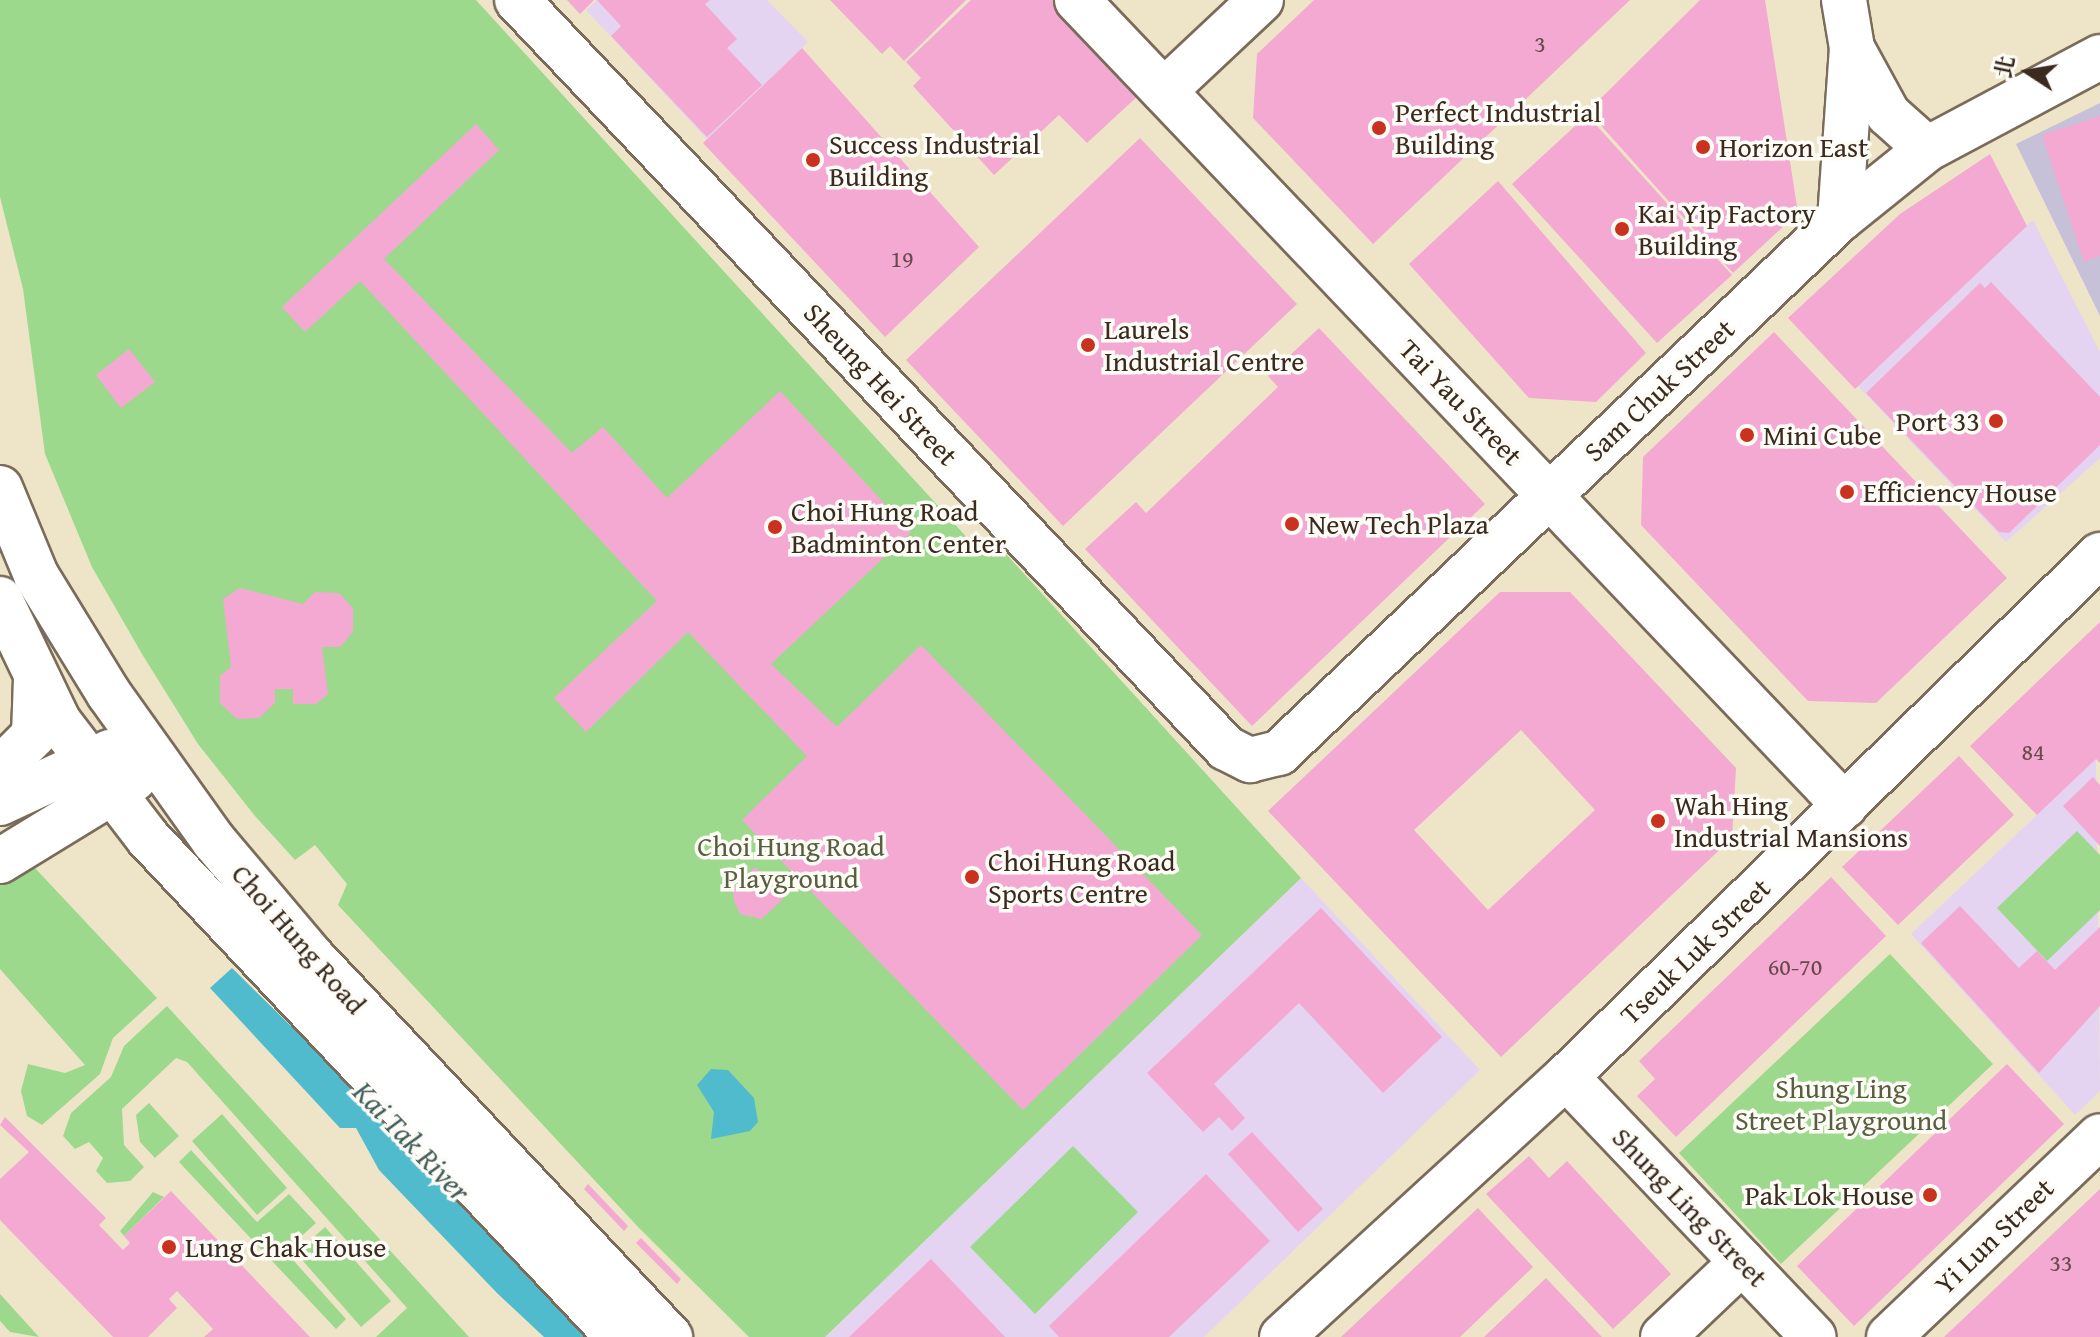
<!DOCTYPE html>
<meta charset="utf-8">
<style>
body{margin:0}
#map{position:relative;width:2100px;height:1337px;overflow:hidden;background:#eee5c8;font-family:"Gentium Book Plus","Noto Serif TC",serif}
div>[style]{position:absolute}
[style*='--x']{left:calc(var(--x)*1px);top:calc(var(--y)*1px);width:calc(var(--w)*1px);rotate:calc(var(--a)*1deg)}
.built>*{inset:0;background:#e4d3f1}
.industrial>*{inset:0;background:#c6c0d9}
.green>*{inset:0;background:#9dd98d}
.water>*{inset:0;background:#50bbcd}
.building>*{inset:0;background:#f4a9d3}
.roads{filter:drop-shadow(2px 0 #7a6b5a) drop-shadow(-2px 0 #7a6b5a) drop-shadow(0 2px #7a6b5a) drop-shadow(0 -2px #7a6b5a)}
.minor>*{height:44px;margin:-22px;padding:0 22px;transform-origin:22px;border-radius:22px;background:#fff}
.major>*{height:44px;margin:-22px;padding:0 22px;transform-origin:22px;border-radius:22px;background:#fff}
.dots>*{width:22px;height:22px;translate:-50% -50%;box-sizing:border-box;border:4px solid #fdfcf7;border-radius:50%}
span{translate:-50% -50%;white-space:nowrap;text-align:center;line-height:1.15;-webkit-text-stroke:7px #fdfcf7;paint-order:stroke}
.number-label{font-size:24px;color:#694a4b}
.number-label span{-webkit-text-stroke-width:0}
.poi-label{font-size:28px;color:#3b2a1e}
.left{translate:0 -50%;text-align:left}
.right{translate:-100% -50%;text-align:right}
.street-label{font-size:28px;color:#3b2a1e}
.park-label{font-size:28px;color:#585f3f}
.water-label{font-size:30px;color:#425d5b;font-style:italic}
.north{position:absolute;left:1988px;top:32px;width:80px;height:80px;-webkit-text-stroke:6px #fdfcf7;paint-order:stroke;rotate:282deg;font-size:22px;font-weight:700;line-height:32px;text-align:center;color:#3b2a1e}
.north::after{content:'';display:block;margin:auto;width:28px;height:36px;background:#3b2a1e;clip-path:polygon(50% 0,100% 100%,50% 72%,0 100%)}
</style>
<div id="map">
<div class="built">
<i style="clip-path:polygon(597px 0,767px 0,808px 42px,707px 139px,586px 10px)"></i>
<i style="clip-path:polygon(2033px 220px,2100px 352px,2100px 458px,2006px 542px,1858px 386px)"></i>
<i style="clip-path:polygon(2096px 759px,2100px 1091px,2075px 1115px,1911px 934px)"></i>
<i style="clip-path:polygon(1301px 878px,1480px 1070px,1204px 1337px,825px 1337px)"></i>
</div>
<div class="industrial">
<i style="clip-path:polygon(2100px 103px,2100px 316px,2016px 144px)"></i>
</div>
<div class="green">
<i style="clip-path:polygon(0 0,476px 0,982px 554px,995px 542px,1301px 878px,825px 1337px,749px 1337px,639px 1228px,338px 905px,347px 884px,315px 845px,295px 860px,255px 816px,198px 744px,142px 654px,92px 567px,45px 454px,23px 289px,0 197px)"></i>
<i style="clip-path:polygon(2077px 831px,2100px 855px,2100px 910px,2047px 961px,1997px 908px)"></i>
<i style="clip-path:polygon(35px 868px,157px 998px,113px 1038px,100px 1074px,42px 1125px,27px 1116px,21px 1091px,28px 1064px,65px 1073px,85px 1065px,0 969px,0 879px)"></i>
<i style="clip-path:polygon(1890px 954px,1993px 1064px,1781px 1264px,1679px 1153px)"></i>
<i style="clip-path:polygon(167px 1006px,469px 1337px,376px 1337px,407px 1308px,187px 1062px,176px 1058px,122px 1109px,124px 1145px,144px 1167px,130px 1181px,107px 1183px,96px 1171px,103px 1158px,89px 1142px,75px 1149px,63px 1136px,71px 1113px,111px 1077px,124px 1046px)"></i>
<i style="clip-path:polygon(149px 1103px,179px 1136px,155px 1158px,140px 1142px,136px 1115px)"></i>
<i style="clip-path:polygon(222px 1114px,287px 1188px,257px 1215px,192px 1141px)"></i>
<i style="clip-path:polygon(1073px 1146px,1138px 1212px,1035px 1314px,970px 1247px)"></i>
<i style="clip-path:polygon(191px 1150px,257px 1222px,289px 1194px,316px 1223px,285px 1251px,346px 1319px,336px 1329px,179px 1162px)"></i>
<i style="clip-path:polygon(153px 1192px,164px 1197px,124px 1236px,120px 1231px)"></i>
<i style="clip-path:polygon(325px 1227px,391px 1301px,361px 1327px,296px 1253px)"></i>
<i style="clip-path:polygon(0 1294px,39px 1337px,10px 1332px,0 1321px)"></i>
</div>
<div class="water">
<i style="clip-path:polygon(232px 968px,360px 1094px,589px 1337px,544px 1337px,497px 1293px,379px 1170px,356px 1128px,340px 1128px,210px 988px)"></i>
<i style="clip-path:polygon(711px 1069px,728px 1070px,754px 1098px,758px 1122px,750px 1131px,711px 1139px,714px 1112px,697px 1085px)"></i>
</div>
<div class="building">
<i style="clip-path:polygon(567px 0,594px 0,580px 14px)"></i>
<i style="clip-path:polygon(597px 0,710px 0,705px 4px,737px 39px,727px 48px,762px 85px,707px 137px,611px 36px,621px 26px)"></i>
<i style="clip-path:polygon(830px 0,966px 0,904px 61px,890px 46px,882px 54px)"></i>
<i style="clip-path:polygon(971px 0,1053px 0,1140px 94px,1087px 143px,1059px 115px,994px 175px,913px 86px,921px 78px,906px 62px)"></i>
<i style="clip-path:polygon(1314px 0,1630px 0,1373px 244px,1253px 118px,1257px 54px)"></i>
<i style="clip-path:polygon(1700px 0,1765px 0,1798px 213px,1733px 273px,1588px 111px)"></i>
<i style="clip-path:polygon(802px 48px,979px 247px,885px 337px,703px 143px)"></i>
<i style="clip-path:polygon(1587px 115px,1732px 275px,1657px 343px,1512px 184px)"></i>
<i style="clip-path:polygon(2100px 116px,2100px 256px,2084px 262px,2042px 135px)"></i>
<i style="clip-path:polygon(476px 124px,499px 150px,384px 259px,572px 453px,603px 427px,667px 498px,780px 391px,911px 532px,771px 664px,837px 727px,921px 645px,1202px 935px,1023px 1110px,742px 820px,807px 756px,688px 632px,586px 732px,554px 698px,657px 601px,360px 281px,305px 332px,282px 307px)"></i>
<i style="clip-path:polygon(1140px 138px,1297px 304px,1063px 526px,906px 360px)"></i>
<i style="clip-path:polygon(1990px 154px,2027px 226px,1855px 389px,1788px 318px,1900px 214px)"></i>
<i style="clip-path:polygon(1498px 181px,1646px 353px,1596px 402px,1529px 398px,1409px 264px)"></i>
<i style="clip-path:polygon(1991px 282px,2100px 397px,2100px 445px,2009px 533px,1999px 532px,1866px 393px,1980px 283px,1985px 288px)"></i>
<i style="clip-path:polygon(1319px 328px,1485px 504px,1252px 726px,1085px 549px,1136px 502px,1146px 513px,1278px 387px,1268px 376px)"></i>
<i style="clip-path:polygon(1774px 332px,2007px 578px,1876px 703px,1808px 701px,1641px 525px,1643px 457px)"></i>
<i style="clip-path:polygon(129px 349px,155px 382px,121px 408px,96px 375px)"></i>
<i style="clip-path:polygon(240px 588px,303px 604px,315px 592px,339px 593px,353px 608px,353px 632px,340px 647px,322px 647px,328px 694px,316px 704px,293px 704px,293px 689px,275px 689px,275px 703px,259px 718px,237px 719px,220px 703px,220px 676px,231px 667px,223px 599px)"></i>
<i style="clip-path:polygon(evenodd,1500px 592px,1570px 592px,1736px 768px,1732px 838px,1501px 1057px,1268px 811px,1500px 592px,1521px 730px,1595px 810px,1488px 910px,1414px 830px,1521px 730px)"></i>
<i style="clip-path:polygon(2100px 622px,2100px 763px,2096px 759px,2037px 815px,1970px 746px)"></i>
<i style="clip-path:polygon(1959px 756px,2014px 815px,1898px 925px,1842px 867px)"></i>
<i style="clip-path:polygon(2093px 777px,2100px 785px,2100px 846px,2063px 806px)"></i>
<i style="clip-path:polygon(755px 867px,785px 897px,762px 919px,740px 914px,734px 901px,733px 889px)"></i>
<i style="clip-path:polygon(1831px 877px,1886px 936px,1676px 1137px,1637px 1096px,1655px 1079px,1639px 1061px)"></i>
<i style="clip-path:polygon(1960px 906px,2019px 968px,2037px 951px,2055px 970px,2100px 927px,2100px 1006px,2039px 1073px,1921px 943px)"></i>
<i style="clip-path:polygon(1321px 908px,1442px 1037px,1383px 1093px,1299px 1003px,1214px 1084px,1245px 1118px,1232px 1131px,1219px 1117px,1203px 1132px,1147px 1073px)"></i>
<i style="clip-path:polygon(2007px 1064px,2064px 1124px,1854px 1326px,1797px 1266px)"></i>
<i style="clip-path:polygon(5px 1117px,106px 1218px,99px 1225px,123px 1250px,130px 1243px,124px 1236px,171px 1191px,310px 1337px,204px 1337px,213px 1329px,177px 1291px,169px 1299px,177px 1308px,148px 1337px,113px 1337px,0 1220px,0 1179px,29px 1152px,0 1125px)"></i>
<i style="clip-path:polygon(1252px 1132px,1323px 1209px,1298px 1232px,1228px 1154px)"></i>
<i style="clip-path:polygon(1529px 1156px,1549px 1178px,1567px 1161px,1671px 1274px,1613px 1329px,1486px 1194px)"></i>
<i style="clip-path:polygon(1206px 1174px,1270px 1241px,1169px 1337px,1059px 1337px,1049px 1326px)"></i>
<i style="clip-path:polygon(588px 1184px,628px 1226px,624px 1231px,584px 1189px)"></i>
<i style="clip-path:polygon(2100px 1189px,2100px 1337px,1944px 1337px)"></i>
<i style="clip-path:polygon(1478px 1208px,1533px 1267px,1460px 1337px,1341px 1337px)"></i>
<i style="clip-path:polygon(641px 1238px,681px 1279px,677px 1284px,636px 1243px)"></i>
<i style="clip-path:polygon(931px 1259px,1005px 1337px,849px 1337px)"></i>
<i style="clip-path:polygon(1546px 1278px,1602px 1337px,1484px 1337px)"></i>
</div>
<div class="roads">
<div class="minor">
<i style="--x:517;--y:0;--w:1031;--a:46.53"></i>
<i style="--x:1226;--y:748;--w:27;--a:27"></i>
<i style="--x:1250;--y:760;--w:30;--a:-14"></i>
<i style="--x:1279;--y:753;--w:775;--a:-43.59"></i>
<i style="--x:1840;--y:219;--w:112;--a:-38.8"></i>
<i style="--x:1927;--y:149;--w:196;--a:-28"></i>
<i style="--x:1077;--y:0;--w:1113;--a:46.38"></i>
<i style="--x:1853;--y:50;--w:73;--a:61.3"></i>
<i style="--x:1888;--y:114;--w:52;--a:41.9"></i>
<i style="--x:1164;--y:91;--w:133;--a:-43.2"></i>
<i style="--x:1840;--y:219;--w:171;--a:-86"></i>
<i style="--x:1852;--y:48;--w:49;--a:-99.5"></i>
<i style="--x:1566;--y:1077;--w:359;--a:46.4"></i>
<i style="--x:1282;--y:1337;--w:385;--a:-42.5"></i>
<i style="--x:1566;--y:1077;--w:747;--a:-44.35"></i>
<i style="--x:1663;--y:1337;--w:109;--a:-43.5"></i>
<i style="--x:1889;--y:1337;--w:291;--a:-43.6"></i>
</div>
<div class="major">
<i style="--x:0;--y:488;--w:94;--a:67.5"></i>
<i style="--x:36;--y:575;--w:140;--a:58.5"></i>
<i style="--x:109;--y:694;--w:181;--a:54.5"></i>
<i style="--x:214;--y:841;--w:153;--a:49.8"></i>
<i style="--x:313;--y:958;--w:521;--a:46.71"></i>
<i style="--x:0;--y:599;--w:136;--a:64.4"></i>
<i style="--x:59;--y:722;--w:146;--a:52.5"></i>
<i style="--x:148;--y:838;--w:685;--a:46.71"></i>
<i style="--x:0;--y:769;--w:48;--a:-45"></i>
<i style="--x:34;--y:735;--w:56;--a:-88"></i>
<i style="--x:0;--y:803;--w:121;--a:-24.9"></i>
<i style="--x:0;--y:861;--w:157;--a:-31.5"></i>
</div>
</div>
<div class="dots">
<i style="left:1379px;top:128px;background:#c8321e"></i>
<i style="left:1703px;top:147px;background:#c8321e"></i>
<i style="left:813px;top:160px;background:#c8321e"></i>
<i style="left:1622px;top:229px;background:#c8321e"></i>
<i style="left:1088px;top:345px;background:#c8321e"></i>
<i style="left:1996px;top:421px;background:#c8321e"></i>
<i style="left:1747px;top:435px;background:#c8321e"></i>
<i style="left:1847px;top:492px;background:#c8321e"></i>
<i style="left:1292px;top:524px;background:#c8321e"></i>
<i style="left:775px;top:527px;background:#c8321e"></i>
<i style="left:1658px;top:821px;background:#c8321e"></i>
<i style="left:972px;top:877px;background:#c8321e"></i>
<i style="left:1930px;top:1195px;background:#c8321e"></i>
<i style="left:169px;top:1247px;background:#c8321e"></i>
</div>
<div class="number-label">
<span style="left:1540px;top:44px">3</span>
<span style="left:902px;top:259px">19</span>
<span style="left:2033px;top:752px">84</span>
<span style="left:1795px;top:967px">60-70</span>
<span style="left:2061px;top:1263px">33</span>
</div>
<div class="poi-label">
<span class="left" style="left:1395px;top:128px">Perfect Industrial<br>Building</span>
<span class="left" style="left:829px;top:160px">Success Industrial<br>Building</span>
<span class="left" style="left:1719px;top:147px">Horizon East</span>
<span class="left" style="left:1638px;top:229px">Kai Yip Factory<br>Building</span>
<span class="left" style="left:1104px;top:345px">Laurels<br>Industrial Centre</span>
<span class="right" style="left:1980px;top:421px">Port 33</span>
<span class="left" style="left:1763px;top:435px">Mini Cube</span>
<span class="left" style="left:1863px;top:492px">Efficiency House</span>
<span class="left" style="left:791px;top:527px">Choi Hung Road<br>Badminton Center</span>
<span class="left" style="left:1308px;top:524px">New Tech Plaza</span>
<span class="left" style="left:1674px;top:821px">Wah Hing<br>Industrial Mansions</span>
<span class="left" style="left:988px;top:877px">Choi Hung Road<br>Sports Centre</span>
<span class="right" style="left:1914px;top:1195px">Pak Lok House</span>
<span class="left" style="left:185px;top:1247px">Lung Chak House</span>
</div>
<div class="street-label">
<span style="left:881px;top:384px;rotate:47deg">Sheung Hei Street</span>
<span style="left:1659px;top:390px;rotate:-43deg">Sam Chuk Street</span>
<span style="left:1461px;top:402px;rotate:46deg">Tai Yau Street</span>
<span style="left:299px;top:939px;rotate:49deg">Choi Hung Road</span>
<span style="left:1695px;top:951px;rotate:-44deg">Tseuk Luk Street</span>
<span style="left:1690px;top:1207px;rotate:46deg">Shung Ling Street</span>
<span style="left:1994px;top:1236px;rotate:-44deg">Yi Lun Street</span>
</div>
<div class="park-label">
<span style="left:791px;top:862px">Choi Hung Road<br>Playground</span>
<span style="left:1841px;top:1104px">Shung Ling<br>Street Playground</span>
</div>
<div class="water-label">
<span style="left:412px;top:1141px;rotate:46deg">Kai Tak River</span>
</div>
<div class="north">北</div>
</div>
